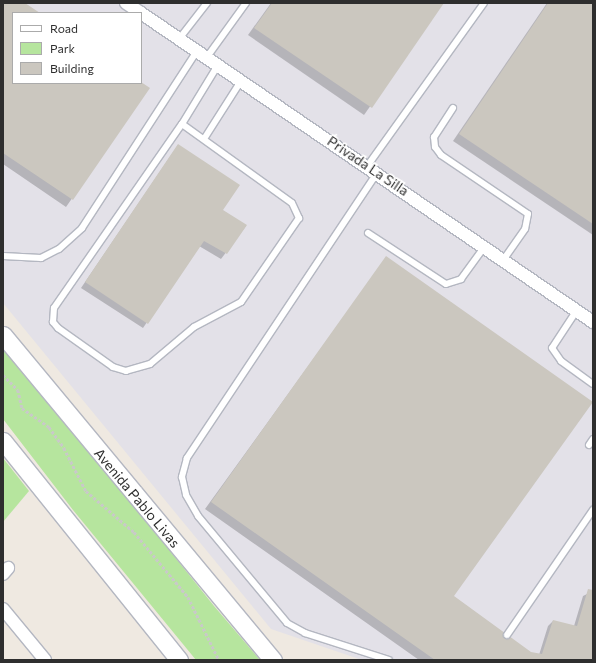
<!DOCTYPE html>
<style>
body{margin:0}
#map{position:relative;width:596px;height:663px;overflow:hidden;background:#efe9e1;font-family:Commissioner,sans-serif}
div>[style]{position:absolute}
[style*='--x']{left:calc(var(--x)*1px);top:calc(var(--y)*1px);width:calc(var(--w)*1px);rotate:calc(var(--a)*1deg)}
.industrial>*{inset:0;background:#e3e1e8}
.green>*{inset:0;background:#b6e59e}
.shadow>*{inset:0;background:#0003}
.building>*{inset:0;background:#cbc7bf}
.path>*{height:2.5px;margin-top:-1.25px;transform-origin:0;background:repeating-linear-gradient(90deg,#c9c9c9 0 3px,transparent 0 5px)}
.roads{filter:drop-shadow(1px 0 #b4b7c1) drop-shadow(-1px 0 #b4b7c1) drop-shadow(0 1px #b4b7c1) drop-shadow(0 -1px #b4b7c1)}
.service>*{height:6px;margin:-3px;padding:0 3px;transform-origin:3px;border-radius:3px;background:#fff}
.minor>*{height:12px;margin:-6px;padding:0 6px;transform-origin:6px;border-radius:6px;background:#fff}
.secondary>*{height:17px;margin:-8.5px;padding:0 8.5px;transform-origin:8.5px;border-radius:8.5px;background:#fff}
span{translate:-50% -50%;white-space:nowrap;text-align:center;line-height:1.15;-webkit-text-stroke:3.5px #fff;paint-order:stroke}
.street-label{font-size:14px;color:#2e2e2e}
.frame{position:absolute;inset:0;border:4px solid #2e2e2e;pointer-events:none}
.legend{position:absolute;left:12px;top:12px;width:130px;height:72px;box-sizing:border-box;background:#fff;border:1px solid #ababab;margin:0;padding:5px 7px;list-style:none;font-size:12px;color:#2e2e2e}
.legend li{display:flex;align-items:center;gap:8px;height:20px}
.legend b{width:20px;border:1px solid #ababab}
</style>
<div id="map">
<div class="industrial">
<i style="clip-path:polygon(evenodd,3px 3px,593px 3px,593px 660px,362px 660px,271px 629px,3px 303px,3px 3px,13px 13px,141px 13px,141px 83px,13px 83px,13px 13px)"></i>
</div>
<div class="green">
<i style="clip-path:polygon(3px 342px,214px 606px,260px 660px,196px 660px,73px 510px,3px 419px)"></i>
<i style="clip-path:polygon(3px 458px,29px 491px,3px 522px)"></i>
</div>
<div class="shadow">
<i style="clip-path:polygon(3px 3px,23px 3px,38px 13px,13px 13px,13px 83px,149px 88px,66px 207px,3px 164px)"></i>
<i style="clip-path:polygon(271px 3px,443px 3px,364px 115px,248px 35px)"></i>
<i style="clip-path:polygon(547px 3px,593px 3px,593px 235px,453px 141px)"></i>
<i style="clip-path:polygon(178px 145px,222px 210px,246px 226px,221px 259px,199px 246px,143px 328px,81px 288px)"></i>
<i style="clip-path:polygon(387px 257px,453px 596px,531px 653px,539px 655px,548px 626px,553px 621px,574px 626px,583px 596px,593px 591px,593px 660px,419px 660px,205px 509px)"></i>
</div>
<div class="building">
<i style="clip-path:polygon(3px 3px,25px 3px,40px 13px,13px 13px,13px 83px,141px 82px,150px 88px,73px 200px,3px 153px)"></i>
<i style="clip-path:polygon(272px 3px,444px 3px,372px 108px,254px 28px)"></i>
<i style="clip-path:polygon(548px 3px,593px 3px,593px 224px,459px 134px)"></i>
<i style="clip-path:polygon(178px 144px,240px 185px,223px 210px,247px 225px,227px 254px,204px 241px,148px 324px,85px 282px)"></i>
<i style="clip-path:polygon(386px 256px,593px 402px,454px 596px,531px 652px,542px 654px,553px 620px,577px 626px,588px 589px,593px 590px,593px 660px,435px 660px,211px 502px)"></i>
</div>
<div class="path">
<i style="--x:3;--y:375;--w:21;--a:45"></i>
<i style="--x:18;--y:390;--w:18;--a:77"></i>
<i style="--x:22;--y:408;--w:33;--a:35"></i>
<i style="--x:49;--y:427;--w:26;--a:54"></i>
<i style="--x:64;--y:448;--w:48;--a:62.9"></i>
<i style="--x:86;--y:491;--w:63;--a:40.5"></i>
<i style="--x:134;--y:532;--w:85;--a:50.3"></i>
<i style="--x:188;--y:597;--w:70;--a:63.8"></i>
</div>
<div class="roads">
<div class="service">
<i style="--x:179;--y:39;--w:46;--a:-52.1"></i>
<i style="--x:207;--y:57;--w:67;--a:-54.2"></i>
<i style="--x:453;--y:108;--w:35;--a:123"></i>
<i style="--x:434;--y:137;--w:10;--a:84"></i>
<i style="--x:435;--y:147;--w:10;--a:53"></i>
<i style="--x:441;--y:155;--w:105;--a:34.1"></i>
<i style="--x:528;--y:214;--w:15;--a:101"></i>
<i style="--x:525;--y:229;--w:37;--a:125"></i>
<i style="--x:182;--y:124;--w:135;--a:35.7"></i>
<i style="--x:292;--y:203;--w:17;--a:65"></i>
<i style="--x:299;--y:218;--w:102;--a:124.6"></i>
<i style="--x:241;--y:302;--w:53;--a:152"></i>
<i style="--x:194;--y:327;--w:57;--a:139.9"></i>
<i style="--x:150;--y:364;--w:25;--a:164"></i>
<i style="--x:126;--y:371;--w:14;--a:-163"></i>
<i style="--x:113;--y:367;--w:67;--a:-144.7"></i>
<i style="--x:58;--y:328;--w:8;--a:-130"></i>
<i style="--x:53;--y:322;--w:14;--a:-86"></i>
<i style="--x:54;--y:308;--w:224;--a:-55.2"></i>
<i style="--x:182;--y:124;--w:69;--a:-58.6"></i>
<i style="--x:204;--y:139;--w:69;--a:-57.5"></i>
<i style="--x:368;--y:165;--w:199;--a:-54.4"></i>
<i style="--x:377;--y:173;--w:343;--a:123.7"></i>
<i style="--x:187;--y:458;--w:20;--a:105"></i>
<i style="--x:182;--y:477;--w:18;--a:77"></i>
<i style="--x:186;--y:495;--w:24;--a:60"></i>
<i style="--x:198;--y:516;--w:139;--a:50.2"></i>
<i style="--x:287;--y:623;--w:21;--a:29"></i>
<i style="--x:305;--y:633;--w:88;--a:17.8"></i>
<i style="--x:368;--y:233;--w:93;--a:33.2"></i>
<i style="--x:446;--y:284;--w:16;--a:-18"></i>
<i style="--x:461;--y:279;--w:39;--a:-54"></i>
<i style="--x:3;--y:256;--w:38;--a:3"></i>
<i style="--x:41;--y:258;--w:20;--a:-27"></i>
<i style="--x:59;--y:249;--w:31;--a:-42"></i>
<i style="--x:82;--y:228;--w:211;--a:-57"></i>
<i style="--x:577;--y:310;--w:45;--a:123.3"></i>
<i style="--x:552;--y:348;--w:16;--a:55"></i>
<i style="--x:561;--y:361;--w:39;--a:36"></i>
<i style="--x:589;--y:445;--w:7;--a:-56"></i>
<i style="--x:507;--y:635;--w:152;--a:-55.5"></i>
</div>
<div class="minor">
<i style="--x:126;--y:3;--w:18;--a:34"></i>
<i style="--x:141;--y:13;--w:548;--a:34.36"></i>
<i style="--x:3;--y:574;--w:8;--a:-50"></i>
<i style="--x:3;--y:609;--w:66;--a:50.5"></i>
</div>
<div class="secondary">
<i style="--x:3;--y:335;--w:423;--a:50.3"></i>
<i style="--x:3;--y:441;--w:281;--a:51.2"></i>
</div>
</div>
<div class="street-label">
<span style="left:368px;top:166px;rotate:34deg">Privada La Silla</span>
<span style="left:137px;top:498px;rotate:50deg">Avenida Pablo Livas</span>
</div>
<div class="frame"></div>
<ul class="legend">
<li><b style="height:5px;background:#fff"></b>Road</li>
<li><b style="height:11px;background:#b6e59e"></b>Park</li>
<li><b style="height:11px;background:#cbc7bf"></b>Building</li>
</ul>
</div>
